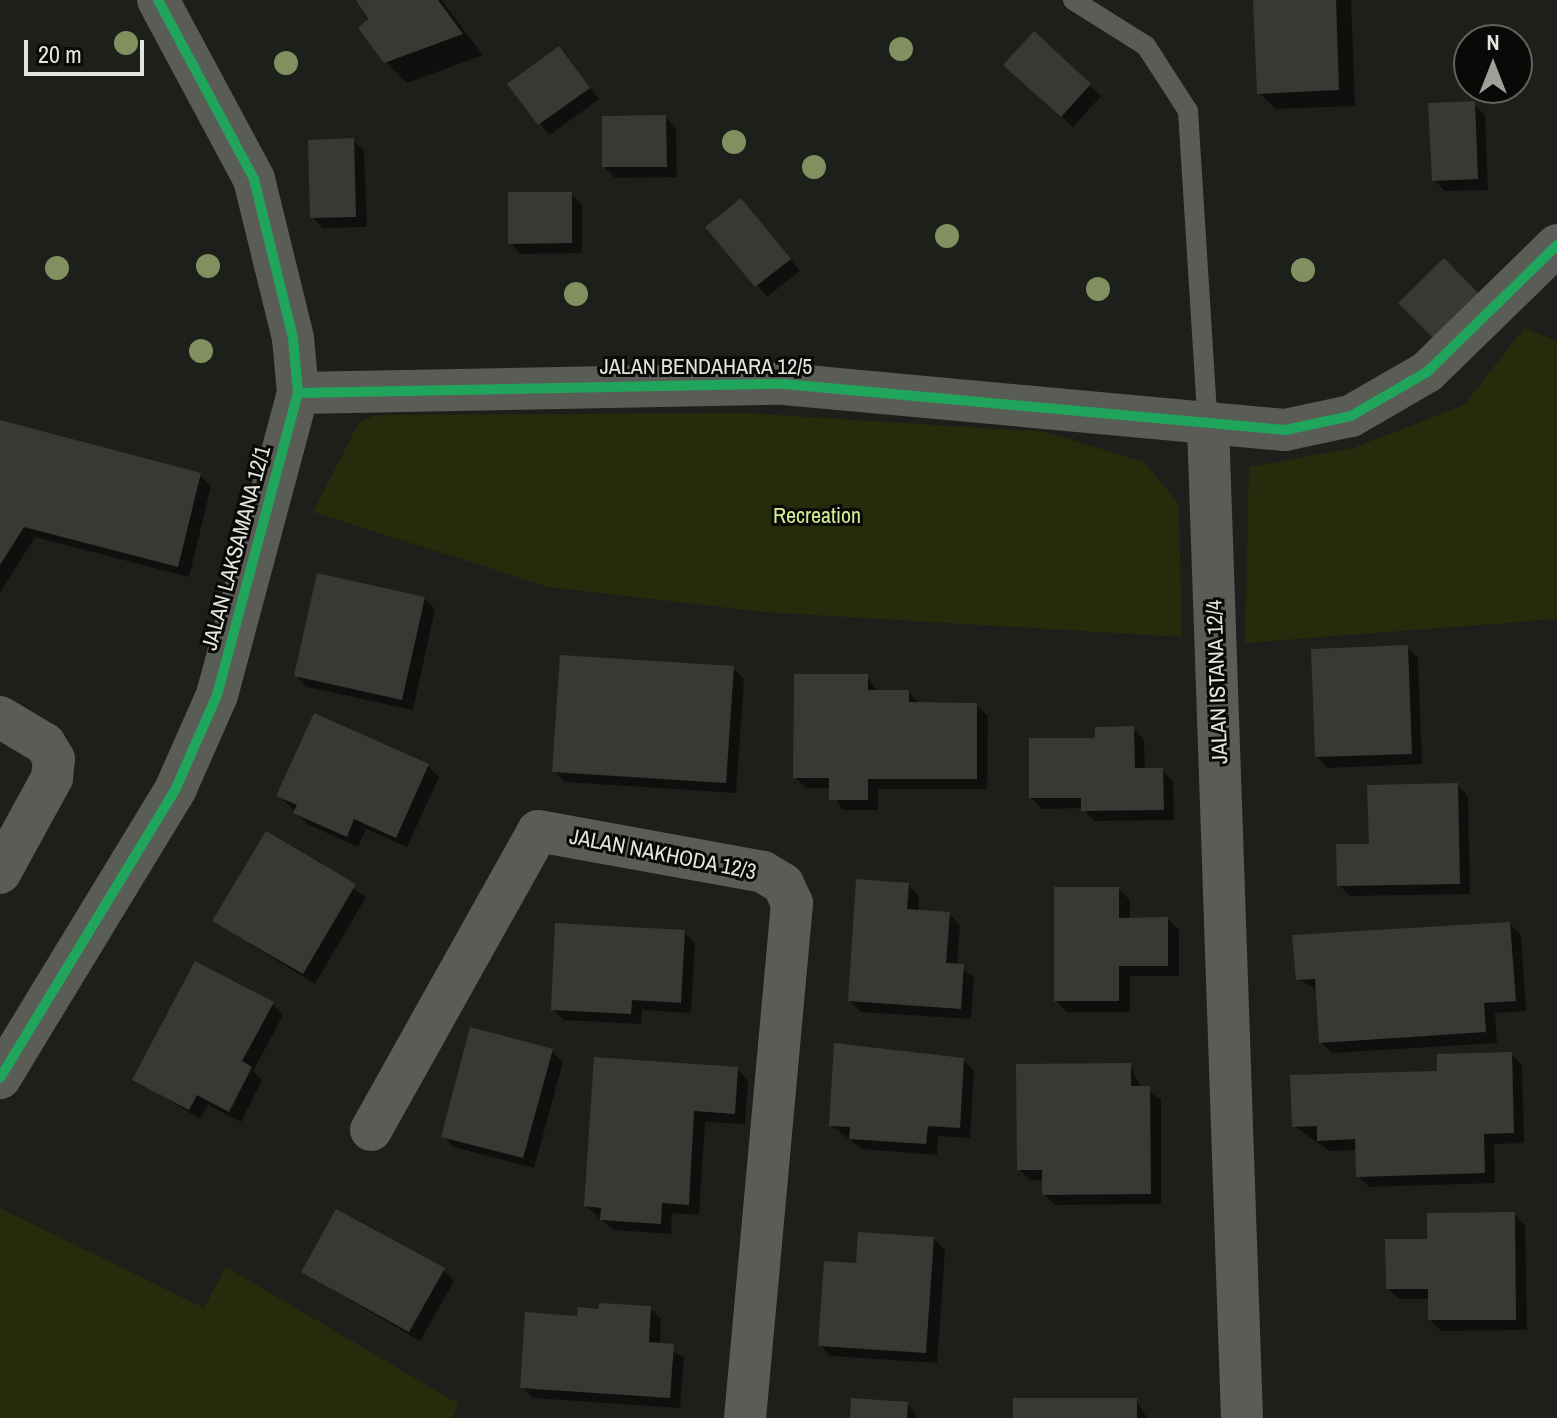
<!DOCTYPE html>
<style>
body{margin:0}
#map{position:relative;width:1557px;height:1418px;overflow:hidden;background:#1d1f1b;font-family:"Archivo Narrow",sans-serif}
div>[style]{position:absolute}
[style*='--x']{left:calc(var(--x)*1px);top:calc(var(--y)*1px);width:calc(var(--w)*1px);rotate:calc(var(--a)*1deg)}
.green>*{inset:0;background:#242c0b}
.shadow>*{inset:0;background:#0007}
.building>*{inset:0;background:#373935}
.service>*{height:20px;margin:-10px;padding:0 10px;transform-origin:10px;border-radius:10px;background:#5a5d56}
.minor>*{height:42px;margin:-21px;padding:0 21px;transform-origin:21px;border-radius:21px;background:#5a5d56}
.cycleway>*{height:10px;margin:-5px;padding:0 5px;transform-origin:5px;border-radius:5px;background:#20a55d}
.trees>*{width:24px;height:24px;margin:-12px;border-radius:50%;background:#82905f}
span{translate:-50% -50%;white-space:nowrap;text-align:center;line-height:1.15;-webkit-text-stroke:6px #090a07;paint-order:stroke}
.street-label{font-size:22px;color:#e4e5e0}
.park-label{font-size:22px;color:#d5ed97}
.north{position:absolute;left:1453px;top:24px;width:80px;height:80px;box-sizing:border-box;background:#090a07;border:2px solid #61625e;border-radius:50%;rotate:0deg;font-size:22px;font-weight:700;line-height:32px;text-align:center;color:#e4e5e0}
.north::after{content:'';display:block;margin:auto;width:28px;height:36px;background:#9ea09b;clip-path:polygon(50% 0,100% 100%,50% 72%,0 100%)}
.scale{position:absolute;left:24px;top:40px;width:120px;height:36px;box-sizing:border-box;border:4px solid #e4e5e0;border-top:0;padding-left:10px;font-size:24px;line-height:28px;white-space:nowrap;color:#e4e5e0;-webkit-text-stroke:6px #090a07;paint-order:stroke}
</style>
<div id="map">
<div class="green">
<i style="clip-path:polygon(1524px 328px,1557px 341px,1557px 619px,1245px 643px,1249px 467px,1353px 448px,1464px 405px)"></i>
<i style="clip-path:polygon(746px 413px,1046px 432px,1144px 462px,1179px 504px,1182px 637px,764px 612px,548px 587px,313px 512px,359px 422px,377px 415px)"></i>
<i style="clip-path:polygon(0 1208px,204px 1308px,226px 1267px,459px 1404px,453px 1418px,0 1418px)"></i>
</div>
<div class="shadow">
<i style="clip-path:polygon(358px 0,441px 0,483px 55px,407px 83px,385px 61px)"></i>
<i style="clip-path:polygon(1255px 0,1351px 0,1355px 106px,1276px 109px,1259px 93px)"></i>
<i style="clip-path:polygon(1034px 34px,1101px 96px,1073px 127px,1016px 76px)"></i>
<i style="clip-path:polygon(558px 49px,599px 99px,550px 135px,540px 124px)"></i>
<i style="clip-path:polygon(1474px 104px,1485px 115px,1488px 190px,1445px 191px,1434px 180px)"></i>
<i style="clip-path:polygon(665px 117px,676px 128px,677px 177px,615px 178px,604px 167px)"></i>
<i style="clip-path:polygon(353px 140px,364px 151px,367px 227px,323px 228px,312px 217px)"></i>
<i style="clip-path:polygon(571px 194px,582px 205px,582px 253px,521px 254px,510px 243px)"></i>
<i style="clip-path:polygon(752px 212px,800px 271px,767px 297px,708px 227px)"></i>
<i style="clip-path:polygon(0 422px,200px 475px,211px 486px,189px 577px,35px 537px,0 593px)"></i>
<i style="clip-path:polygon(424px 598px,435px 609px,413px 710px,307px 687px,296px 676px)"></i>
<i style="clip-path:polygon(1407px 647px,1418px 658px,1422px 764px,1328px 768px,1317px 757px)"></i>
<i style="clip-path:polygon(733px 668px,744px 679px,736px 793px,565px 782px,554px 771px)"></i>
<i style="clip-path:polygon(867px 676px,878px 692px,908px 692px,919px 703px,977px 705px,988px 716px,987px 789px,878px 789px,878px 810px,842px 810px,831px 788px,806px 788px,795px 777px)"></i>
<i style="clip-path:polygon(1133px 728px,1144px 740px,1145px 770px,1162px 770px,1173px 781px,1174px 820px,1094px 821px,1083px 808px,1042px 809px,1031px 797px,1097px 740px)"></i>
<i style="clip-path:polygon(428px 766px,439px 777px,407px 847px,366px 829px,358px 847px,307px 824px,279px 795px)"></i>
<i style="clip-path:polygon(1457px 785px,1468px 796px,1470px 894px,1350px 896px,1339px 885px,1371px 846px)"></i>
<i style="clip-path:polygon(266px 833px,366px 897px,315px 984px,214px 921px)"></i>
<i style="clip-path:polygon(908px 885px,919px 896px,918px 912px,949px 914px,960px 925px,957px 966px,974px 977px,971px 1019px,861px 1012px,850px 1001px)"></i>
<i style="clip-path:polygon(1118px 889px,1130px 900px,1130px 920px,1168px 919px,1179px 930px,1179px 976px,1130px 976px,1130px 1012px,1067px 1012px,1056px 1001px)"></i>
<i style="clip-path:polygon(1510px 924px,1521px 935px,1526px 1011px,1495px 1013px,1497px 1043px,1332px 1053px,1321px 1042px,1318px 990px,1298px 979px)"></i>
<i style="clip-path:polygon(684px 932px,695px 943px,691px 1013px,642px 1010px,641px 1024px,564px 1020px,553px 1009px)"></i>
<i style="clip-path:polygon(272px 1004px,283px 1015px,253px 1071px,262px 1080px,241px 1122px,208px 1105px,200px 1119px,135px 1079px)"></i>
<i style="clip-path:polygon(552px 1051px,563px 1062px,534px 1168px,454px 1147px,443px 1136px)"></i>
<i style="clip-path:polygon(1511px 1054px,1522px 1065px,1524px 1143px,1494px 1144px,1495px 1183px,1369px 1187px,1358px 1176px,1357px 1150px,1330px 1151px,1294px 1126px)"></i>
<i style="clip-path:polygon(963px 1060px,974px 1071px,970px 1138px,938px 1136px,937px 1155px,862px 1149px,831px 1125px)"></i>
<i style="clip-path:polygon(1130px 1065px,1141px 1088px,1161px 1099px,1161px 1204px,1055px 1205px,1044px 1194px,1044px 1180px,1030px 1180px,1019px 1169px)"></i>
<i style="clip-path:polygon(737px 1069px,748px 1080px,745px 1124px,705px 1122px,699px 1215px,672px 1213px,671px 1234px,613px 1230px,586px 1206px)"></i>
<i style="clip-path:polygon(1514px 1214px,1525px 1225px,1527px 1330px,1441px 1331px,1430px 1320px,1430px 1299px,1399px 1299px,1388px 1288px,1430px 1241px)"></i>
<i style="clip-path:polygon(934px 1239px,945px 1250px,937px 1363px,831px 1356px,820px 1345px,857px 1265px)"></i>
<i style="clip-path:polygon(443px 1270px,454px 1281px,420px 1341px,303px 1272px)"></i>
<i style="clip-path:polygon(650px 1308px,661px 1319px,660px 1345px,684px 1357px,680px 1408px,533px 1398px,522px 1387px,579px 1318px)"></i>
<i style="clip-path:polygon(1136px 1400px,1147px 1418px,1015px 1418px)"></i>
<i style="clip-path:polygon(907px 1404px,918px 1418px,852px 1418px)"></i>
</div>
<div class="building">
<i style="clip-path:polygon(356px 0,438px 0,463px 34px,384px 63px,358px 28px,368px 19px)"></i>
<i style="clip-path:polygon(1253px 0,1336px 0,1339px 90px,1257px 94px)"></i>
<i style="clip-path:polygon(1034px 31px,1091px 84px,1061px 117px,1003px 65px)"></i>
<i style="clip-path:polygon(559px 46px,590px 88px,538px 125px,507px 84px)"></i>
<i style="clip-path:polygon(1475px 101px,1478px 179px,1432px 181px,1428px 103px)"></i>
<i style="clip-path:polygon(666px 115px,667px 167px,602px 167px,602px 116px)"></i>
<i style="clip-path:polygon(354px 138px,356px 217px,310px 218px,308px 140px)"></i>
<i style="clip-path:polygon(508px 192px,572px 192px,572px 243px,508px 244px)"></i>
<i style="clip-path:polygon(741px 198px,791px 259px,755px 287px,705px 227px)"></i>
<i style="clip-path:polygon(1444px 258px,1480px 295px,1434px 339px,1398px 303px)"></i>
<i style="clip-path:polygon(0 420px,201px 473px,178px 567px,24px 527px,0 565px)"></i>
<i style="clip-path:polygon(317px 573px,425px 597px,402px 700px,294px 676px)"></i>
<i style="clip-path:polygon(1408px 645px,1412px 754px,1315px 757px,1311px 649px)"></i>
<i style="clip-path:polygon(560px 655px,734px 666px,726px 783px,552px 772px)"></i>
<i style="clip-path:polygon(794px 674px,868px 674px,868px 690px,909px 690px,909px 702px,977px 703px,977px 779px,868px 779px,868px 800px,829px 800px,829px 778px,793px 778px)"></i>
<i style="clip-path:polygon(314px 713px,429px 764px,396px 838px,354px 819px,347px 837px,293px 813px,297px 805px,276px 796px)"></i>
<i style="clip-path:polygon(1134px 726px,1135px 768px,1163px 768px,1164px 810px,1081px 811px,1081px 798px,1029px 798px,1029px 738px,1095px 738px,1095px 727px)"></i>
<i style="clip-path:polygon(1458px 783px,1460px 884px,1337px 886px,1336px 844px,1369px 844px,1367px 785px)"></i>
<i style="clip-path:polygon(266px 831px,356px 884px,303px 974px,212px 921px)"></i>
<i style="clip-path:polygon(856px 879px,909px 883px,907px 909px,950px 912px,946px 963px,964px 964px,961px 1009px,848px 1001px)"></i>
<i style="clip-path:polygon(1054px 887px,1119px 887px,1119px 918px,1168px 917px,1168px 966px,1119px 966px,1119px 1001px,1054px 1001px)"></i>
<i style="clip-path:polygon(1510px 922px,1516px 1001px,1484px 1003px,1486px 1032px,1319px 1043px,1315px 979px,1296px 980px,1292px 935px)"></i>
<i style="clip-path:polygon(555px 923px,685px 930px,681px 1003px,632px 1000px,631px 1014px,551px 1010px)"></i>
<i style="clip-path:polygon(195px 961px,274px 1002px,242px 1061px,252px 1067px,229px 1112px,197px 1095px,189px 1110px,132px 1080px)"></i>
<i style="clip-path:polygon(470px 1027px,553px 1049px,523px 1158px,441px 1137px)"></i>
<i style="clip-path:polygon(834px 1043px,964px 1058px,960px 1128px,928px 1126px,926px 1144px,849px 1139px,850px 1127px,829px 1126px)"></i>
<i style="clip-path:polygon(1512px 1052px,1514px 1133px,1484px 1134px,1485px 1173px,1356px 1177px,1355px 1139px,1317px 1141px,1317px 1126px,1292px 1127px,1290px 1075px,1437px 1071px,1437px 1054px)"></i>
<i style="clip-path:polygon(594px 1057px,738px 1067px,735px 1114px,694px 1111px,689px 1205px,662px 1203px,661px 1224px,600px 1220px,601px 1208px,584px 1206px)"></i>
<i style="clip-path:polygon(1131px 1063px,1131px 1086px,1150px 1086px,1151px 1194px,1042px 1195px,1042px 1170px,1017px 1170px,1016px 1064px)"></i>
<i style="clip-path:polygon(336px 1209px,445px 1268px,409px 1332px,301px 1272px)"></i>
<i style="clip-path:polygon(1515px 1212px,1516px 1320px,1428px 1320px,1428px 1289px,1386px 1289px,1385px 1239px,1427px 1239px,1427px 1213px)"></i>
<i style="clip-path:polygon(858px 1232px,934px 1237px,926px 1353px,818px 1346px,824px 1261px,856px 1263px)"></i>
<i style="clip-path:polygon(599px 1303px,651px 1306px,649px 1342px,674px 1344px,670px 1398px,520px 1388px,525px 1312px,577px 1316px,578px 1307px,598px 1309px)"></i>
<i style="clip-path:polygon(851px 1398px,908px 1402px,907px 1418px,850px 1418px)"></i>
<i style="clip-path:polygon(1013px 1398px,1137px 1398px,1137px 1418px,1013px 1418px)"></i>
</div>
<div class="service">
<i style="--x:1073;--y:0;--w:86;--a:32.2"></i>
<i style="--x:1146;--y:46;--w:77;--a:57.1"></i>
<i style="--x:1188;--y:111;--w:315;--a:86.4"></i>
</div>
<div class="minor">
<i style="--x:298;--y:393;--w:486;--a:-1.1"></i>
<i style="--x:784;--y:384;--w:503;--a:5.25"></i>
<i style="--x:1285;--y:430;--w:67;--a:-12"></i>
<i style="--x:1351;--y:416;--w:88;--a:-30.1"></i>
<i style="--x:1427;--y:372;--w:182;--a:-44.3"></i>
<i style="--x:1208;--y:425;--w:994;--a:88.04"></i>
<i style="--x:0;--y:717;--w:52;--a:31"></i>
<i style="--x:45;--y:744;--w:17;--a:59"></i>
<i style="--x:54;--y:759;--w:19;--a:96"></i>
<i style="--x:52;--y:778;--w:108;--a:118.7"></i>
<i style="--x:0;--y:1078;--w:339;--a:-58.7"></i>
<i style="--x:176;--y:788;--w:102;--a:-66.2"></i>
<i style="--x:217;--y:695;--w:313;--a:-75"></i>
<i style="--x:298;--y:393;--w:55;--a:-95.2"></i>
<i style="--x:293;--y:338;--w:164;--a:-103.8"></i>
<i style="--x:254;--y:179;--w:203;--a:-118.2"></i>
<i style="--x:371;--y:1130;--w:342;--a:-60.8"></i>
<i style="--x:538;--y:831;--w:229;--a:10.3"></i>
<i style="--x:763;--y:872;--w:23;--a:31"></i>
<i style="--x:783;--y:884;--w:21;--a:65"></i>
<i style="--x:792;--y:903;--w:517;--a:95.21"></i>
</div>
<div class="cycleway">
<i style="--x:298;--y:393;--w:486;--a:-1.1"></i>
<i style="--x:784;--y:384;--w:503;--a:5.25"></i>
<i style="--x:1285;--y:430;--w:67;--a:-12"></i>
<i style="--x:1351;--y:416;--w:88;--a:-30.1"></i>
<i style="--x:1427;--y:372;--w:182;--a:-44.3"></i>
<i style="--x:0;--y:1078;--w:339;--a:-58.7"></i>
<i style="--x:176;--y:788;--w:102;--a:-66.2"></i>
<i style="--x:217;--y:695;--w:313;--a:-75"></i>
<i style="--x:298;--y:393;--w:55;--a:-95.2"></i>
<i style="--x:293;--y:338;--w:164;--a:-103.8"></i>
<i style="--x:254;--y:179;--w:203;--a:-118.2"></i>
</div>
<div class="trees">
<i style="left:126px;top:43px"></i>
<i style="left:901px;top:49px"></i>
<i style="left:286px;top:63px"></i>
<i style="left:734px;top:142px"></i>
<i style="left:814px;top:167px"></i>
<i style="left:947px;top:236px"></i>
<i style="left:208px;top:266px"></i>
<i style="left:57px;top:268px"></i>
<i style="left:1303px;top:270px"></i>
<i style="left:1098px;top:289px"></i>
<i style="left:576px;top:294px"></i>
<i style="left:201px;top:351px"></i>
</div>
<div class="street-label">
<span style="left:706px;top:367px">JALAN BENDAHARA 12/5</span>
<span style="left:236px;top:548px;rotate:-75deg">JALAN LAKSAMANA 12/1</span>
<span style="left:1217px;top:682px;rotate:-92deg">JALAN ISTANA 12/4</span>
<span style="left:663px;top:854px;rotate:11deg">JALAN NAKHODA 12/3</span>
</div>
<div class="park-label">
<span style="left:817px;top:516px">Recreation</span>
</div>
<div class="north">N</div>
<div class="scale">20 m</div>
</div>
